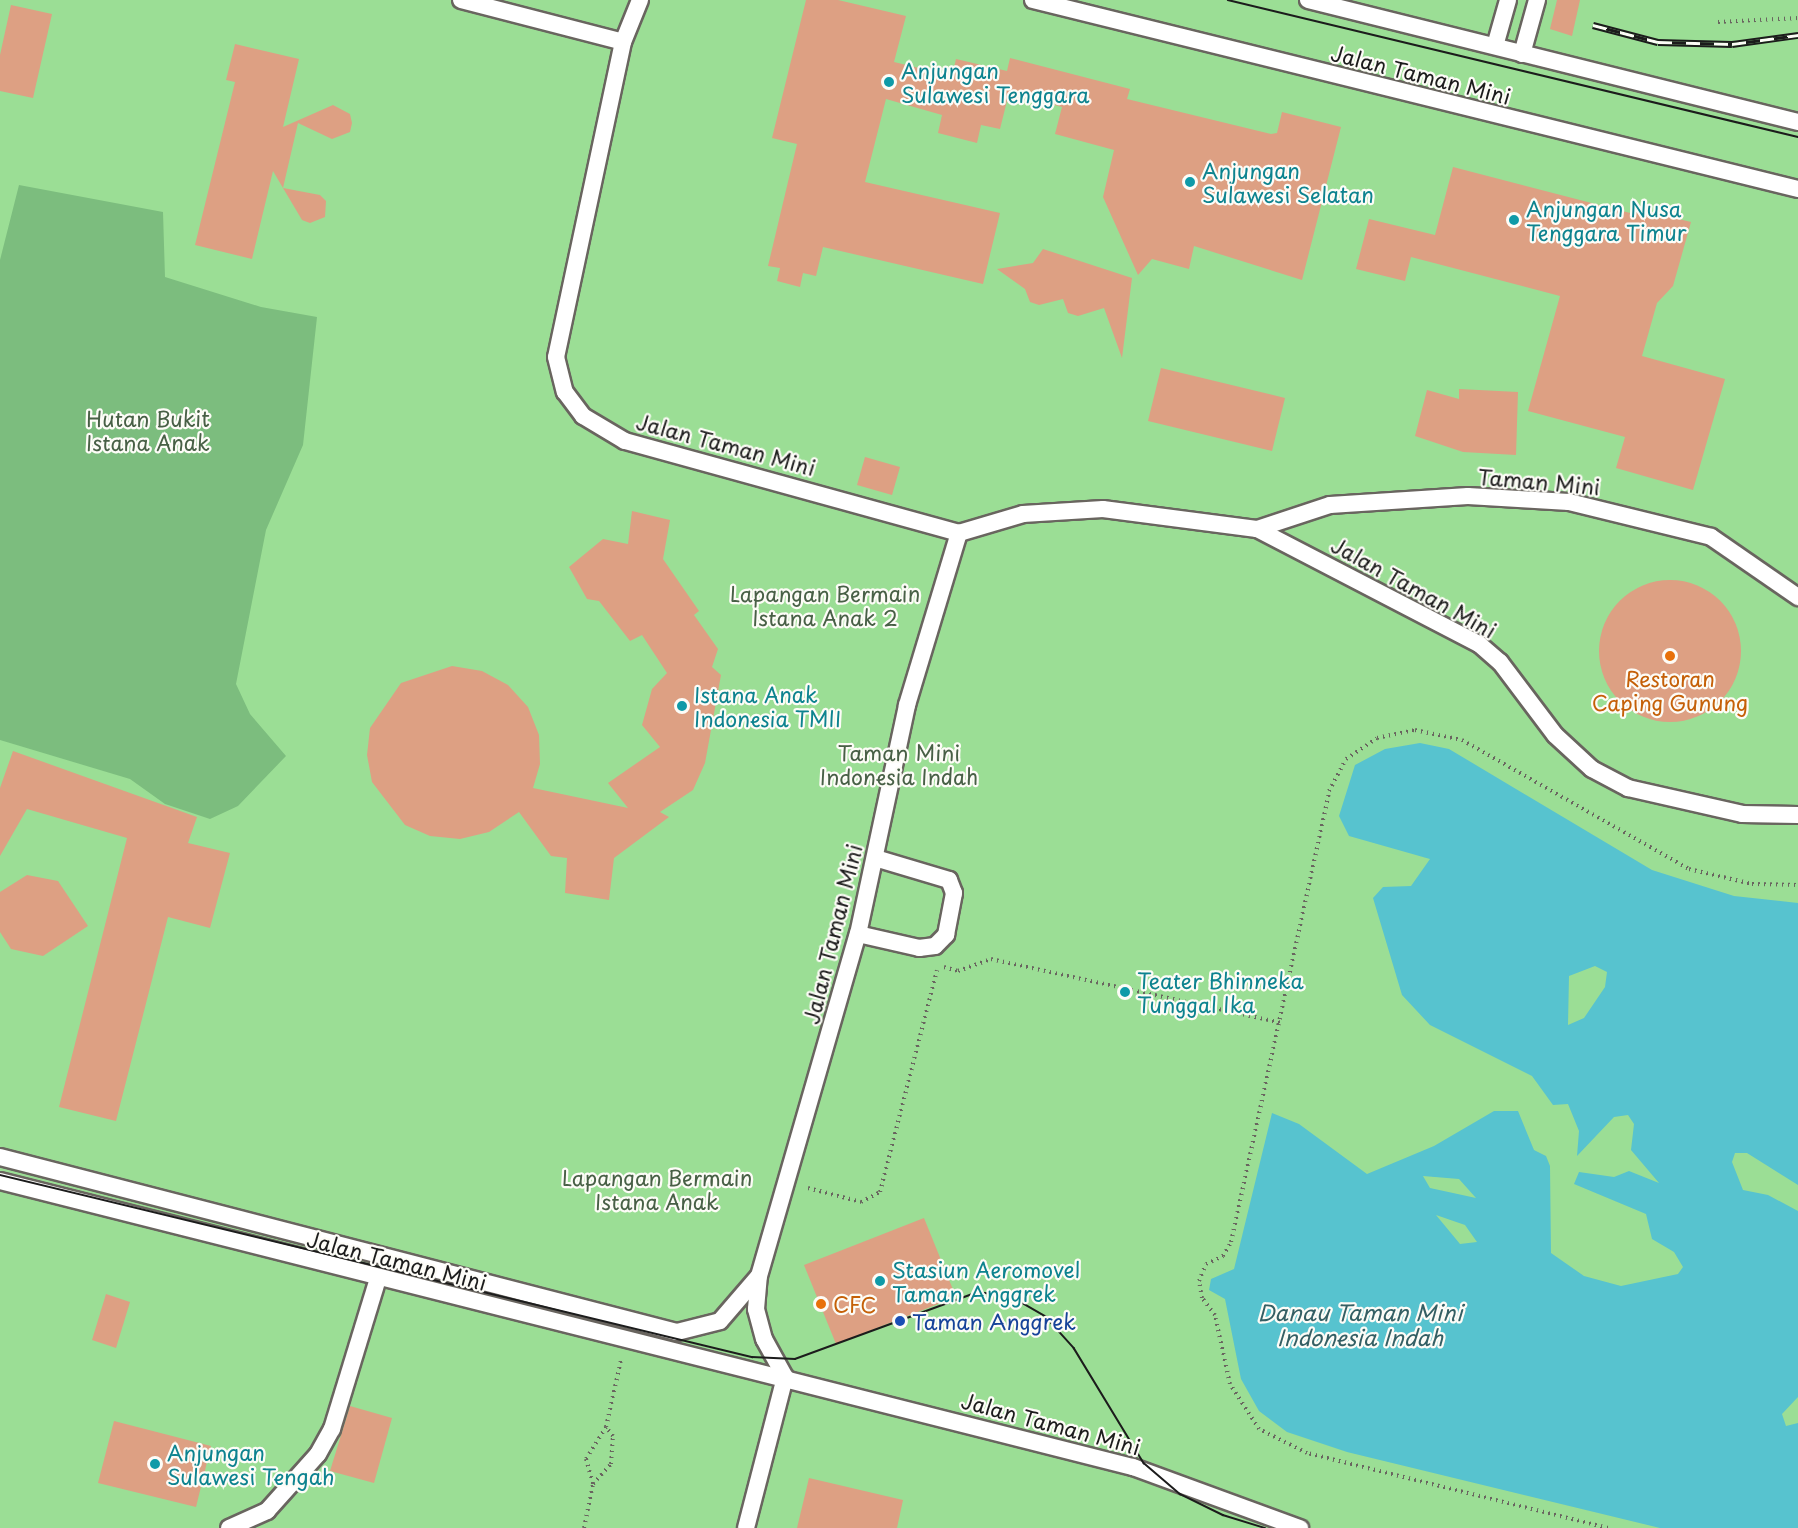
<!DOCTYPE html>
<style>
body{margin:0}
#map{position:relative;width:1798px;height:1528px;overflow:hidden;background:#f7eddb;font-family:"Playpen Sans",sans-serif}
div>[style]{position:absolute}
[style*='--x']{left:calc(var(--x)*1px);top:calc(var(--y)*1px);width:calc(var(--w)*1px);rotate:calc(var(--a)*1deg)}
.green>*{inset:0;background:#9bde95}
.forest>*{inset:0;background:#7cbd7e}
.water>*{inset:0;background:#57c3cf}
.building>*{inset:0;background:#dda083}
.round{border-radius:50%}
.path>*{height:4px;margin-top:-2px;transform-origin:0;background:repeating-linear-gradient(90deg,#69655f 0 1.5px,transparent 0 6px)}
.roads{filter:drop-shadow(2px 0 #69655f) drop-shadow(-2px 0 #69655f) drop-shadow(0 2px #69655f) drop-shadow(0 -2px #69655f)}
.service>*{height:16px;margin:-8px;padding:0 8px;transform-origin:8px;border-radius:8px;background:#fff}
.tram>*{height:1.5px;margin:-0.75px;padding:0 0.75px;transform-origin:0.75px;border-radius:0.75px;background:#1c1c1c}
.rail>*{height:7px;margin-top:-3.5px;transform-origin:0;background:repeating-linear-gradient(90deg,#fdfcf7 0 14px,#1c1c1c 0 28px);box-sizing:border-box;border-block:2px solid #1c1c1c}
.dots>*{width:16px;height:16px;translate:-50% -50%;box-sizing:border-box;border:3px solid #fdfcf7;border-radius:50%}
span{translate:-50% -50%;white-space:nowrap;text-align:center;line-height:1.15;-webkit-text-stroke:4.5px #fdfcf7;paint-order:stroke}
.culture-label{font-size:21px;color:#0d838f}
.left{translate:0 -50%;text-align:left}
.street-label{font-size:21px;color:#1c1c1c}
.park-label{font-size:21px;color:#486046}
.food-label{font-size:21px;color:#c56008}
.transit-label{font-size:21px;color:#164399}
.water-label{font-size:22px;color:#345f64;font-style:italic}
</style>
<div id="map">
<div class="green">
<i style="clip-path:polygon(0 0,1798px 0,1798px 1528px,0 1528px)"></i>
</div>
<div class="forest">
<i style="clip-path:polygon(19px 185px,163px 212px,165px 277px,261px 307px,317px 317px,303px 445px,266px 530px,236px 684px,250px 714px,286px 756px,238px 806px,210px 819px,165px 804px,130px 779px,0 740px,0 260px)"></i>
</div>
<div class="water">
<i style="clip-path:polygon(evenodd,1420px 743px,1449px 749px,1652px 870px,1734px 896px,1798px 903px,1798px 1185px,1747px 1153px,1735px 1153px,1732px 1162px,1743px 1190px,1768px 1195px,1798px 1211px,1798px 1397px,1782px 1414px,1786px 1426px,1798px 1423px,1798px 1528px,1660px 1528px,1347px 1452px,1287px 1432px,1259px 1411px,1241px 1379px,1225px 1299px,1209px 1290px,1211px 1279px,1234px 1269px,1272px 1113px,1299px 1124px,1367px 1174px,1434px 1146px,1494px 1111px,1518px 1111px,1534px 1150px,1546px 1156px,1550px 1166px,1551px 1253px,1584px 1276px,1621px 1286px,1678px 1274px,1683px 1267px,1674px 1252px,1652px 1239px,1646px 1214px,1574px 1184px,1579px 1172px,1614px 1177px,1629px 1171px,1659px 1183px,1631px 1150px,1634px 1124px,1628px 1115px,1614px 1117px,1577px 1156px,1579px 1131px,1568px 1104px,1553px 1105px,1532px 1076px,1430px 1025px,1402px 995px,1373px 898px,1383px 887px,1411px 886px,1430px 859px,1349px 836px,1339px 816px,1355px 765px,1385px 749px,1420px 743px,1595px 966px,1607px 972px,1605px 987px,1584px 1018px,1568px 1025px,1569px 976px,1595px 966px,1420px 743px,1423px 1176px,1459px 1179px,1476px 1198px,1430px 1188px,1423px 1176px,1420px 743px,1436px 1215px,1465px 1225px,1477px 1242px,1460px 1244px,1436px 1215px)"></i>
</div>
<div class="building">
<i style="clip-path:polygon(806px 0,838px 0,906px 16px,894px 62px,952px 76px,956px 59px,1007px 71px,1010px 58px,1130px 89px,1127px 99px,1271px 134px,1277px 133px,1282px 112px,1341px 127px,1302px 280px,1194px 246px,1189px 269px,1152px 259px,1138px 275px,1103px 197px,1114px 150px,1055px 134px,1062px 107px,1009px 93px,1000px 129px,981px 125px,977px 143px,938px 133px,942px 115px,886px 99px,865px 182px,1000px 213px,983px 284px,823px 247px,816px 276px,803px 273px,800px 287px,777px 281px,780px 268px,768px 266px,797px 144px,772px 138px)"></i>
<i style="clip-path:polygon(1557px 0,1580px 0,1572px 36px,1550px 29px)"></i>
<i style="clip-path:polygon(11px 5px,52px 14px,33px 98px,0 91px,0 55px)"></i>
<i style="clip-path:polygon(235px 44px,299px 59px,283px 127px,333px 105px,350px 114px,352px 123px,350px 132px,332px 139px,298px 123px,283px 188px,273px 171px,252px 259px,195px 245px,235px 82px,226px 80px)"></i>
<i style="clip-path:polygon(1453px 167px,1634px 214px,1635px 208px,1691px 222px,1673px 286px,1657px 303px,1642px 356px,1725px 379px,1693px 490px,1616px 468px,1625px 437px,1528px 411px,1560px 296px,1411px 257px,1405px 281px,1356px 269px,1369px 219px,1435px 235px)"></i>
<i style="clip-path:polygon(283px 188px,320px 195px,326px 201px,325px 217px,310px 223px,302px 220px)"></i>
<i style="clip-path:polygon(1043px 249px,1132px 278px,1122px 358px,1104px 308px,1078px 316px,1068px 313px,1063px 299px,1039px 305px,1030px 302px,1025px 289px,997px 269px,1033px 263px)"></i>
<i style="clip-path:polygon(1161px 368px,1285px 398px,1272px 451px,1148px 421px)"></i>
<i style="clip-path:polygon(1459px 389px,1518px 392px,1516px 455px,1463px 452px,1415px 436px,1427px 390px,1459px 399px)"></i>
<i style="clip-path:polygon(865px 457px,900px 467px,892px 495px,857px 485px)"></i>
<i style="clip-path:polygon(632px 511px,670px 520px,663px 559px,699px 611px,694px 615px,718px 649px,712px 667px,721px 675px,705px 763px,693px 790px,660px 812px,669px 817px,614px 858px,609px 900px,565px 893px,567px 858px,551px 856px,519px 812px,489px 832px,460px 839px,430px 836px,405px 825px,372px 782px,367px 755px,370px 728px,401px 683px,452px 666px,482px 671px,508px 685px,528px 707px,539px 735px,540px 764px,533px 788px,628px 808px,608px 783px,660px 747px,642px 725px,652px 689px,667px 673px,642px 635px,630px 641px,599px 601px,587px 599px,569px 567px,603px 539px,628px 544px)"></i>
<i class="round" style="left:1599px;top:580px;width:142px;height:142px"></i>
<i style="clip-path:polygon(13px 751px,197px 817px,188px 843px,230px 853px,210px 928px,168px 917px,116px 1121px,59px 1107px,127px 838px,27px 809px,0 856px,0 788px)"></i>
<i style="clip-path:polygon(27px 875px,58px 881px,88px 926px,43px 956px,11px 949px,0 932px,0 892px)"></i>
<i style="clip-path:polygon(924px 1218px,956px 1297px,836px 1344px,804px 1265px)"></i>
<i style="clip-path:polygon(106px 1294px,130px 1302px,116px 1348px,92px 1340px)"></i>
<i style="clip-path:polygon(350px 1406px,392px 1418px,374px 1483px,330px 1471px)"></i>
<i style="clip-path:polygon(114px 1421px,211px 1446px,196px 1507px,98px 1483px)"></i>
<i style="clip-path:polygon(809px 1478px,903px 1500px,897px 1528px,797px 1528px)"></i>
</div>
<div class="path">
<i style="--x:1718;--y:22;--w:80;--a:-2.9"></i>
<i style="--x:944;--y:967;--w:15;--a:16"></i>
<i style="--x:958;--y:971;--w:35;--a:-20"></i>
<i style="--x:991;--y:959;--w:297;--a:12.4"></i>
<i style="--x:808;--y:1188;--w:55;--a:14.8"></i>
<i style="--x:861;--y:1202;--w:21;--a:-28"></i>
<i style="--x:880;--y:1192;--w:229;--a:-75.6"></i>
<i style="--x:606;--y:1427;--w:38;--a:122"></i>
<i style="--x:586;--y:1459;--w:26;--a:74"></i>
<i style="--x:593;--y:1484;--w:27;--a:-48"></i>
<i style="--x:611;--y:1464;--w:28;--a:-86"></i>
<i style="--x:613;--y:1436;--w:11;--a:-128"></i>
<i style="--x:606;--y:1427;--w:69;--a:-77.4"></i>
<i style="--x:584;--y:1528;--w:45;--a:-78.4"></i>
<i style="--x:1608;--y:1528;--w:310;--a:-166"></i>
<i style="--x:1307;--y:1453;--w:54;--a:-153.4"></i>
<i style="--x:1259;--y:1429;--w:54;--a:-122.8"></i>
<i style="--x:1230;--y:1384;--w:71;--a:-102.3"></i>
<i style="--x:1215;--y:1315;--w:21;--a:-127"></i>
<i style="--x:1202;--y:1298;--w:17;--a:-100"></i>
<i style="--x:1199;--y:1281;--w:18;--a:-68"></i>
<i style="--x:1206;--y:1264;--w:19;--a:-25"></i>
<i style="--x:1223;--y:1256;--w:16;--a:-60"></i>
<i style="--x:1231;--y:1242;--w:462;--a:-77.7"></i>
<i style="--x:1329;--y:791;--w:36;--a:-62"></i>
<i style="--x:1346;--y:759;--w:37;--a:-34"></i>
<i style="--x:1377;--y:738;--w:39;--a:-12"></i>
<i style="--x:1415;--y:730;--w:48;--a:12"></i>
<i style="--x:1462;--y:740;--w:261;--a:29.6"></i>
<i style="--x:1689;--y:869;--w:65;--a:13.4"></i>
<i style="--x:1752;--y:884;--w:46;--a:1.2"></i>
</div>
<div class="roads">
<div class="service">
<i style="--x:461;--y:0;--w:167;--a:14.5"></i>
<i style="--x:640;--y:0;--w:45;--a:112"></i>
<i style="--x:623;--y:42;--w:322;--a:102"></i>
<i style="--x:556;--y:357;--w:36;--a:76"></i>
<i style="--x:565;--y:392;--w:30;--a:53"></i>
<i style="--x:583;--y:416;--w:49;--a:30.8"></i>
<i style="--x:625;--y:441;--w:346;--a:15.4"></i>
<i style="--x:1033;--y:0;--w:788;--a:13.88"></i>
<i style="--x:1308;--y:0;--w:505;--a:13.98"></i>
<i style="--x:1495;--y:46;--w:48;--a:-74.2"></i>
<i style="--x:1522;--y:54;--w:56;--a:-74.5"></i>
<i style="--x:1257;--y:529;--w:77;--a:-18.2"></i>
<i style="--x:1330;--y:505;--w:138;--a:-3.7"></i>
<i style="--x:1468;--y:496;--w:101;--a:3.4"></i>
<i style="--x:1569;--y:502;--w:146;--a:13.8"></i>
<i style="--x:1711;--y:537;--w:106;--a:34.6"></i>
<i style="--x:858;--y:934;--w:63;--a:12.9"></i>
<i style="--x:919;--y:948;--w:16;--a:-7"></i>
<i style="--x:935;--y:946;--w:16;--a:-45"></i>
<i style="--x:946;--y:935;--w:43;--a:-79.2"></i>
<i style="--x:954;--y:893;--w:14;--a:-111"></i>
<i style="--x:949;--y:880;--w:77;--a:-163.4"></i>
<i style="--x:0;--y:1157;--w:699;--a:14.49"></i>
<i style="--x:677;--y:1332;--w:44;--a:-14.3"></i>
<i style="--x:720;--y:1321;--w:58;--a:-49.2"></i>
<i style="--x:0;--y:1181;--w:1169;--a:14.17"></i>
<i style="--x:1133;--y:1467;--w:178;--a:20.1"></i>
<i style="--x:785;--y:1377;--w:43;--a:-118.9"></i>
<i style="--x:764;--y:1339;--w:31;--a:-105"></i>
<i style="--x:756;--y:1309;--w:33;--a:-85"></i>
<i style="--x:759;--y:1276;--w:356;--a:-73.9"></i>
<i style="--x:858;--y:934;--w:234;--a:-77.9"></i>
<i style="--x:907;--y:705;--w:180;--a:-73.2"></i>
<i style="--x:959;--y:533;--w:67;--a:-16.5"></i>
<i style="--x:1023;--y:514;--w:80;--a:-3.6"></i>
<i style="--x:1103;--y:509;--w:155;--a:7.4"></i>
<i style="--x:1257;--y:529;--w:250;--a:27.4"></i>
<i style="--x:1479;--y:644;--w:28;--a:41"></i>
<i style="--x:1500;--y:662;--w:91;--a:53"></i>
<i style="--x:1555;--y:735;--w:50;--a:42.6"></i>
<i style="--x:1592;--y:769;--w:41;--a:27.8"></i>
<i style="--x:1628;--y:788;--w:117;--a:12.8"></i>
<i style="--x:1742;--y:814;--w:56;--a:1"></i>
<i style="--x:229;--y:1528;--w:42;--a:-24.1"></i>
<i style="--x:267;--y:1511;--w:76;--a:-48.2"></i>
<i style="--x:318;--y:1454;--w:29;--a:-61"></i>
<i style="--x:332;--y:1429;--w:157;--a:-73"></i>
<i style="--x:746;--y:1528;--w:156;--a:-75.5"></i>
</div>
</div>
<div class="tram">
<i style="--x:1228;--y:0;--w:586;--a:13.51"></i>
<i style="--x:0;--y:1175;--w:774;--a:13.61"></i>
<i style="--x:752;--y:1357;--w:43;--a:2.7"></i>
<i style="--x:795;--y:1359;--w:195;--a:-20.1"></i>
<i style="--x:978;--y:1292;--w:34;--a:8"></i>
<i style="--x:1012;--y:1297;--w:39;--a:30"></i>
<i style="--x:1046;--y:1317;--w:42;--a:47.9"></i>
<i style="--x:1074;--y:1348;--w:135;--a:58.7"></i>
<i style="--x:1144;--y:1463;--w:48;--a:40.7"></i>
<i style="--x:1180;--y:1494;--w:48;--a:26"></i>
<i style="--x:1223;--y:1515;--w:44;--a:17.2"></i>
</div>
<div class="rail">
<i style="--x:1593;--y:25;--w:67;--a:14.7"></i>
<i style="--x:1658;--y:42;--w:74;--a:1.5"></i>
<i style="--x:1732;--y:44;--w:67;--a:-7.8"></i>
</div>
<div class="dots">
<i style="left:889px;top:82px;background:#0f9aa8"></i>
<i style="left:1190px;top:182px;background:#0f9aa8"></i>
<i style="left:1514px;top:220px;background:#0f9aa8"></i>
<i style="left:1670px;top:656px;background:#e8710a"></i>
<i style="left:682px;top:706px;background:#0f9aa8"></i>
<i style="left:1125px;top:992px;background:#0f9aa8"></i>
<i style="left:880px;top:1281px;background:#0f9aa8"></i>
<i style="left:821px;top:1304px;background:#e8710a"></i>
<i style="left:900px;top:1321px;background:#1a4fb4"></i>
<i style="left:155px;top:1464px;background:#0f9aa8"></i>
</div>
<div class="culture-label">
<span class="left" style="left:901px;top:82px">Anjungan<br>Sulawesi Tenggara</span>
<span class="left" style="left:1202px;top:182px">Anjungan<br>Sulawesi Selatan</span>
<span class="left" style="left:1526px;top:220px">Anjungan Nusa<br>Tenggara Timur</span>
<span class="left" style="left:694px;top:706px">Istana Anak<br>Indonesia TMII</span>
<span class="left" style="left:1137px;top:992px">Teater Bhinneka<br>Tunggal Ika</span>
<span class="left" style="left:892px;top:1281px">Stasiun Aeromovel<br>Taman Anggrek</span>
<span class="left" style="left:167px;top:1464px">Anjungan<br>Sulawesi Tengah</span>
</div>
<div class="street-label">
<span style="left:1421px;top:74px;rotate:14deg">Jalan Taman Mini</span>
<span style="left:726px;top:444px;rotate:15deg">Jalan Taman Mini</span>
<span style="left:1539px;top:481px;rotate:5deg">Taman Mini</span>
<span style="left:1414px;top:587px;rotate:29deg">Jalan Taman Mini</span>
<span style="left:832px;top:934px;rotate:-76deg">Jalan Taman Mini</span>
<span style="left:397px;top:1260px;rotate:14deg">Jalan Taman Mini</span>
<span style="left:1051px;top:1423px;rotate:15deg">Jalan Taman Mini</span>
</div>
<div class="park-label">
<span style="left:148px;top:430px">Hutan Bukit<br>Istana Anak</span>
<span style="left:825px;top:605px">Lapangan Bermain<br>Istana Anak 2</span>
<span style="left:899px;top:764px">Taman Mini<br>Indonesia Indah</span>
<span style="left:657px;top:1189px">Lapangan Bermain<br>Istana Anak</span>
</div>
<div class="food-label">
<span style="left:1670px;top:690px">Restoran<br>Caping Gunung</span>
<span class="left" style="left:833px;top:1304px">CFC</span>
</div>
<div class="transit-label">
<span class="left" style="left:912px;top:1321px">Taman Anggrek</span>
</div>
<div class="water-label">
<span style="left:1360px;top:1324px">Danau Taman Mini<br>Indonesia Indah</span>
</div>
</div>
